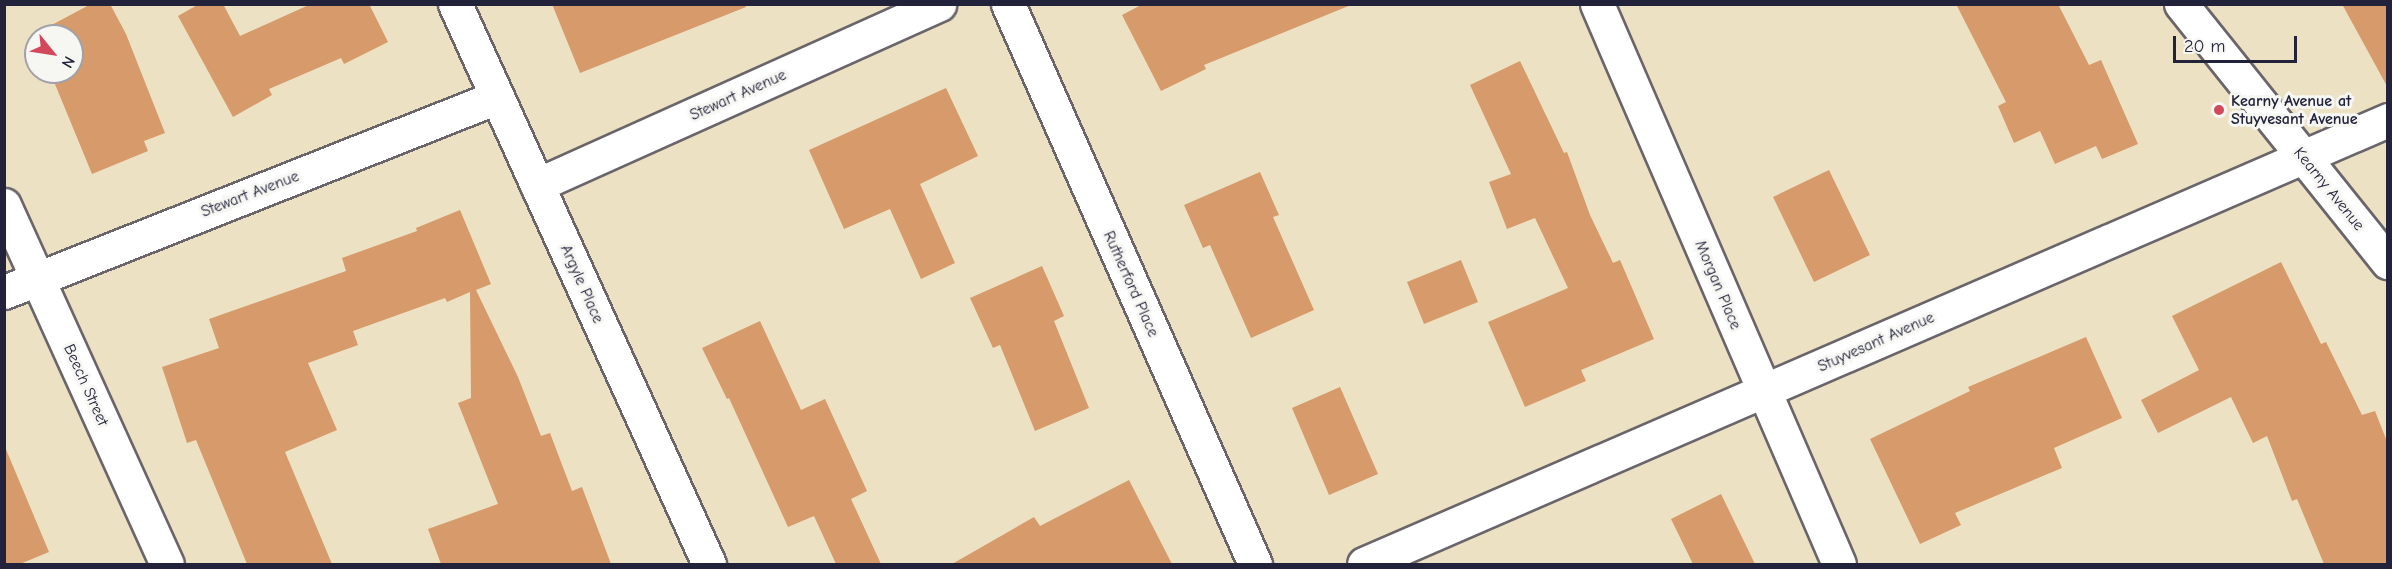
<!DOCTYPE html>
<style>
body{margin:0}
#map{position:relative;width:2392px;height:569px;overflow:hidden;background:#ede1c3;font-family:"Comic Neue",sans-serif}
div>[style]{position:absolute}
[style*='--x']{left:calc(var(--x)*1px);top:calc(var(--y)*1px);width:calc(var(--w)*1px);rotate:calc(var(--a)*1deg)}
.building>*{inset:0;background:#d69a6b}
.roads{filter:drop-shadow(2px 0 #69656b) drop-shadow(-2px 0 #69656b) drop-shadow(0 2px #69656b) drop-shadow(0 -2px #69656b)}
.street>*{height:33px;margin:-16.5px;padding:0 16.5px;transform-origin:16.5px;border-radius:16.5px;background:#fff}
.primary>*{height:33px;margin:-16.5px;padding:0 16.5px;transform-origin:16.5px;border-radius:16.5px;background:#fff}
.dots>*{width:16px;height:16px;translate:-50% -50%;box-sizing:border-box;border:3px solid #f6f6f2;border-radius:50%}
span{translate:-50% -50%;white-space:nowrap;text-align:center;line-height:1.15;-webkit-text-stroke:6px #f6f6f2;paint-order:stroke}
.street-label{font-size:16px;color:#22223b}
.poi-label{font-size:16px;color:#22223b;font-weight:700}
.left{translate:0 -50%;text-align:left}
.frame{position:absolute;inset:0;border:6px solid #22223b;pointer-events:none}
.north{position:absolute;left:24px;top:24px;width:60px;height:60px;box-sizing:border-box;background:#f6f6f2;border:2px solid #a1a1a9;border-radius:50%;rotate:120deg;font-size:16px;font-weight:700;line-height:24px;text-align:center;color:#22223b}
.north::after{content:'';display:block;margin:auto;width:21px;height:27px;background:#d1495b;clip-path:polygon(50% 0,100% 100%,50% 72%,0 100%)}
.scale{position:absolute;left:2173px;top:36px;width:124px;height:27px;box-sizing:border-box;border:3px solid #22223b;border-top:0;padding-left:8px;font-size:18px;line-height:21px;white-space:nowrap;color:#22223b;-webkit-text-stroke:4px #f6f6f2;paint-order:stroke}
</style>
<div id="map">
<div class="building">
<i style="clip-path:polygon(91px 4px,110px 4px,126px 34px,165px 133px,144px 141px,148px 151px,92px 174px,50px 72px,72px 72px,72px 36px,36px 36px,36px 45px,31px 36px)"></i>
<i style="clip-path:polygon(199px 4px,223px 4px,240px 36px,311px 4px,369px 4px,388px 42px,344px 64px,341px 58px,269px 89px,272px 95px,233px 117px,178px 16px)"></i>
<i style="clip-path:polygon(552px 4px,745px 4px,746px 7px,580px 73px)"></i>
<i style="clip-path:polygon(1143px 4px,1351px 4px,1351px 5px,1204px 65px,1206px 69px,1161px 91px,1122px 15px)"></i>
<i style="clip-path:polygon(1956px 4px,2058px 4px,2089px 65px,2101px 60px,2138px 144px,2102px 159px,2096px 146px,2055px 164px,2040px 131px,2014px 143px,1998px 106px,2006px 102px)"></i>
<i style="clip-path:polygon(2342px 4px,2388px 4px,2388px 88px)"></i>
<i style="clip-path:polygon(1520px 61px,1564px 153px,1567px 152px,1590px 215px,1613px 263px,1620px 260px,1654px 339px,1581px 370px,1586px 381px,1525px 407px,1488px 322px,1568px 288px,1535px 218px,1507px 229px,1489px 182px,1511px 174px,1470px 85px)"></i>
<i style="clip-path:polygon(946px 88px,978px 156px,920px 184px,955px 263px,921px 279px,890px 209px,844px 229px,809px 150px)"></i>
<i style="clip-path:polygon(1829px 170px,1870px 255px,1814px 282px,1773px 197px)"></i>
<i style="clip-path:polygon(1260px 172px,1279px 215px,1273px 217px,1314px 310px,1251px 338px,1210px 245px,1203px 248px,1184px 205px)"></i>
<i style="clip-path:polygon(460px 210px,491px 284px,476px 290px,518px 377px,541px 436px,550px 433px,572px 491px,582px 487px,611px 564px,441px 564px,428px 529px,498px 504px,458px 403px,471px 398px,470px 292px,447px 302px,445px 298px,353px 331px,358px 345px,308px 363px,337px 430px,285px 452px,332px 564px,247px 564px,196px 440px,187px 443px,162px 367px,219px 348px,209px 319px,346px 271px,342px 258px,417px 231px,416px 228px)"></i>
<i style="clip-path:polygon(1461px 260px,1478px 302px,1424px 324px,1407px 282px)"></i>
<i style="clip-path:polygon(2281px 262px,2321px 344px,2326px 342px,2362px 415px,2375px 411px,2388px 444px,2388px 564px,2324px 564px,2297px 499px,2292px 501px,2267px 436px,2253px 443px,2231px 397px,2158px 433px,2141px 400px,2199px 370px,2172px 316px)"></i>
<i style="clip-path:polygon(1042px 266px,1064px 316px,1054px 321px,1089px 408px,1035px 431px,1000px 345px,993px 348px,970px 298px)"></i>
<i style="clip-path:polygon(760px 321px,801px 410px,825px 399px,867px 491px,851px 499px,881px 564px,836px 564px,814px 516px,788px 527px,729px 398px,727px 399px,702px 348px)"></i>
<i style="clip-path:polygon(2086px 337px,2122px 418px,2054px 448px,2062px 468px,1955px 513px,1961px 525px,1920px 544px,1870px 439px,1970px 391px,1968px 387px)"></i>
<i style="clip-path:polygon(1340px 387px,1378px 474px,1329px 495px,1292px 408px)"></i>
<i style="clip-path:polygon(5px 447px,49px 552px,20px 564px,4px 564px)"></i>
<i style="clip-path:polygon(1129px 480px,1172px 564px,952px 564px,1034px 517px,1040px 526px)"></i>
<i style="clip-path:polygon(1721px 494px,1755px 564px,1693px 564px,1671px 519px)"></i>
</div>
<div class="roads">
<div class="street">
<i style="--x:455;--y:4;--w:615;--a:65.6"></i>
<i style="--x:1008;--y:4;--w:612;--a:66.2"></i>
<i style="--x:1597;--y:4;--w:610;--a:66.63"></i>
<i style="--x:537;--y:185;--w:441;--a:-24.2"></i>
<i style="--x:4;--y:205;--w:394;--a:65.6"></i>
<i style="--x:4;--y:292;--w:530;--a:-21.58"></i>
<i style="--x:1364;--y:564;--w:1116;--a:-23.44"></i>
</div>
<div class="primary">
<i style="--x:2181;--y:4;--w:331;--a:51.3"></i>
</div>
</div>
<div class="dots">
<i style="left:2219px;top:110px;background:#d1495b"></i>
</div>
<div class="street-label">
<span style="left:738px;top:95px;rotate:-24deg">Stewart Avenue</span>
<span style="left:2329px;top:189px;rotate:51deg">Kearny Avenue</span>
<span style="left:250px;top:194px;rotate:-21deg">Stewart Avenue</span>
<span style="left:582px;top:284px;rotate:66deg">Argyle Place</span>
<span style="left:1131px;top:284px;rotate:66deg">Rutherford Place</span>
<span style="left:1718px;top:285px;rotate:67deg">Morgan Place</span>
<span style="left:1876px;top:342px;rotate:-24deg">Stuyvesant Avenue</span>
<span style="left:86px;top:385px;rotate:66deg">Beech Street</span>
</div>
<div class="poi-label">
<span class="left" style="left:2231px;top:110px">Kearny Avenue at<br>Stuyvesant Avenue</span>
</div>
<div class="frame"></div>
<div class="north">N</div>
<div class="scale">20 m</div>
</div>
